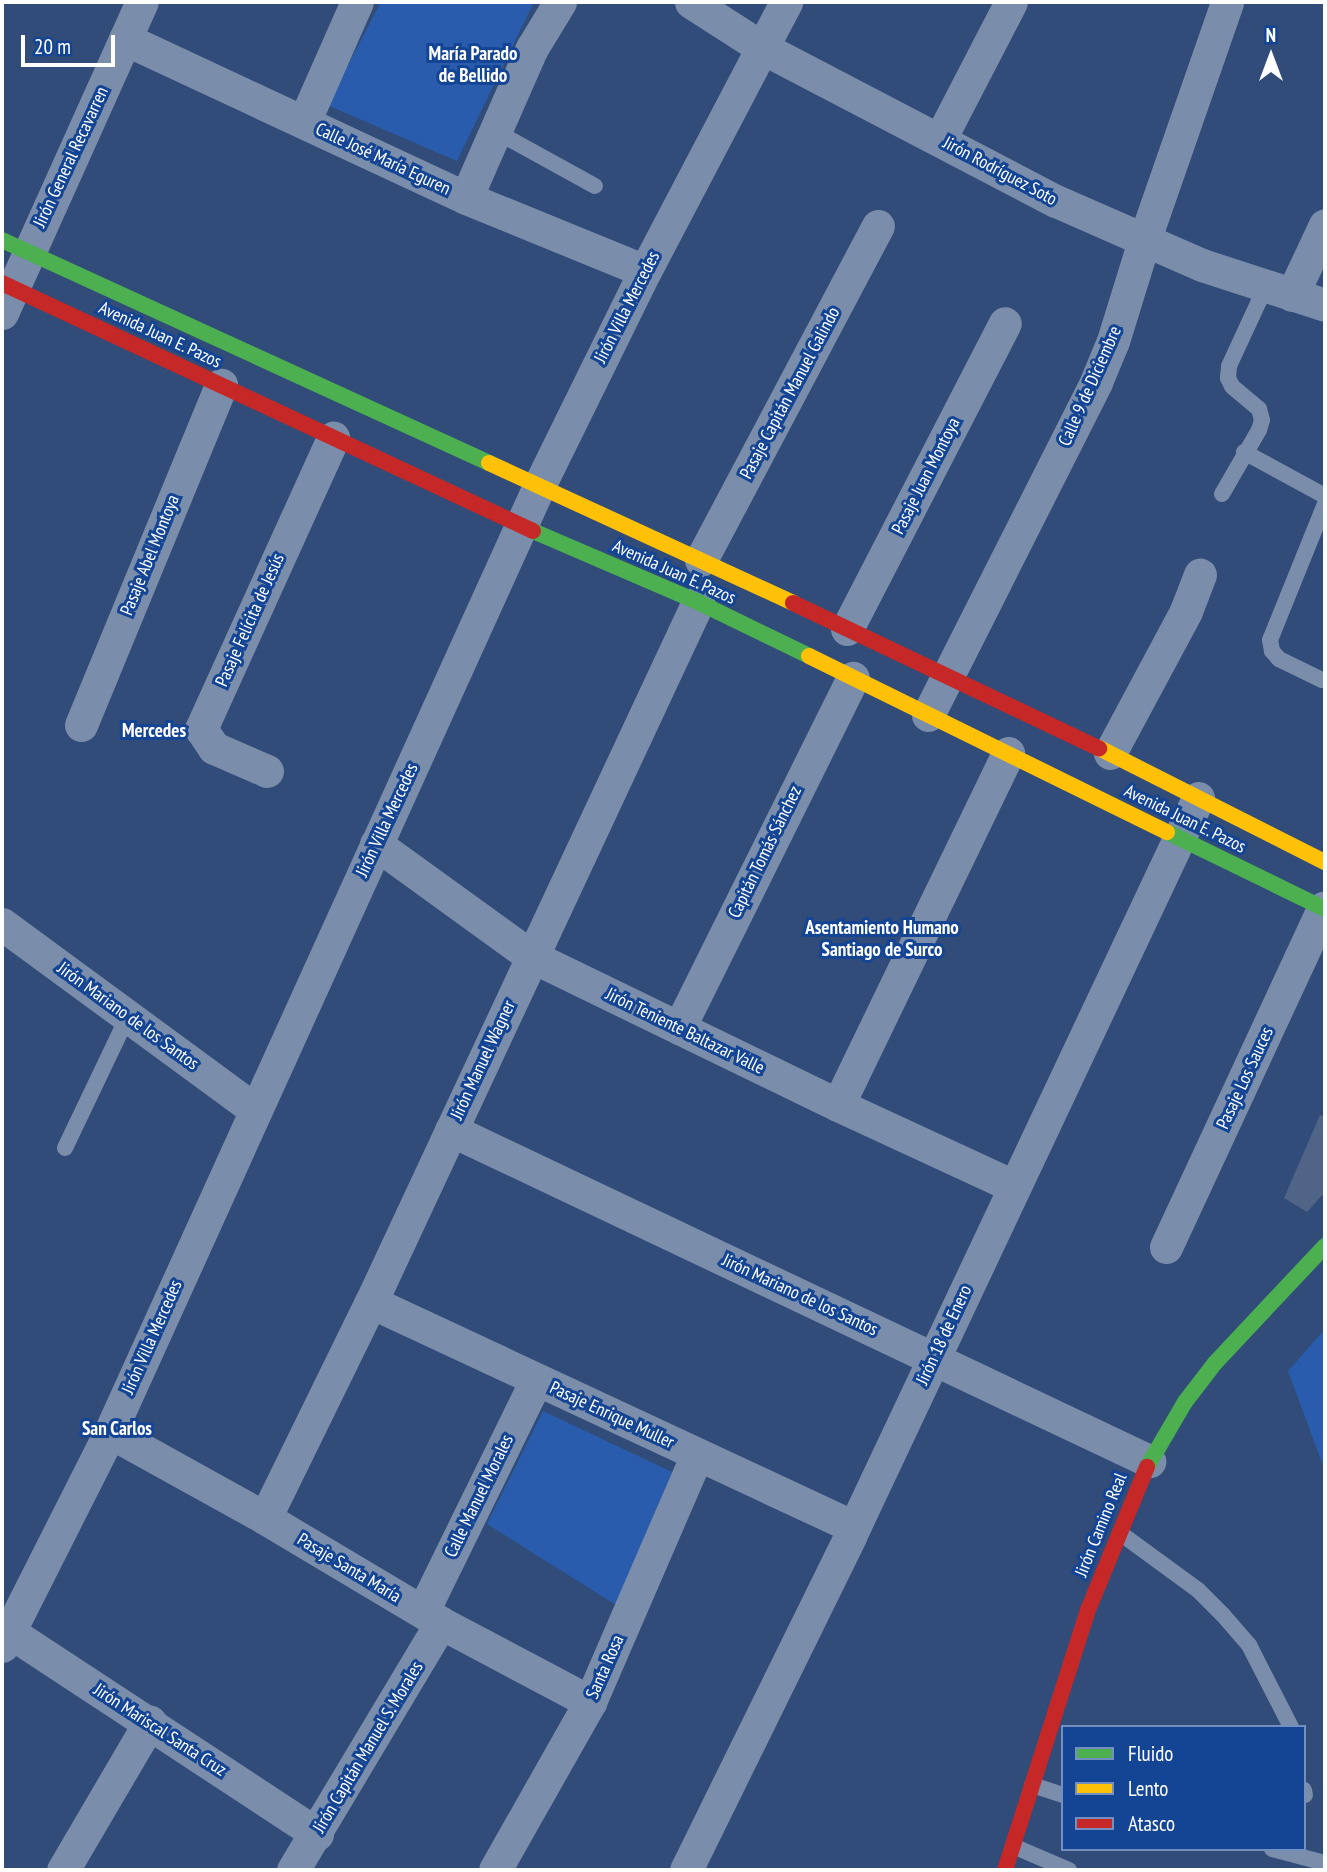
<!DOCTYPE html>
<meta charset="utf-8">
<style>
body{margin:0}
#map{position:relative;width:1327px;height:1872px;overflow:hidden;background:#314c78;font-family:"PT Sans Narrow",sans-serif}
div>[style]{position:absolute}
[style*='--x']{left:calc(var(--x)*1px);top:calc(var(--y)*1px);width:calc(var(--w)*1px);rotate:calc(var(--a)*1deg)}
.green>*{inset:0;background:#295cac}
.building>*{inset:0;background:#4f6487}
.lane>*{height:16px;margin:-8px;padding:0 8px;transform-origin:8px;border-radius:8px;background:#7a8dab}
.street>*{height:33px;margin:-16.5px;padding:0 16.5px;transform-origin:16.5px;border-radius:16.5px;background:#7a8dab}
.fast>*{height:16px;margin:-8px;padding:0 8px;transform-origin:8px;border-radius:8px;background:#4caf50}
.slow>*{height:16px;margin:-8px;padding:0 8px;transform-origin:8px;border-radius:8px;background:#ffc107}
.jam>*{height:16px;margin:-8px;padding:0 8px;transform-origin:8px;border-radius:8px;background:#c62828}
span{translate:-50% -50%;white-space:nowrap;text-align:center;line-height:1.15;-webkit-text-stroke:6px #144595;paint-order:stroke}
.street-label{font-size:18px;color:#fff}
.neighbourhood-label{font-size:19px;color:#fff;font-weight:700}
.frame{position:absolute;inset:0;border:4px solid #fff;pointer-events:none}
.legend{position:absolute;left:1061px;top:1725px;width:245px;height:126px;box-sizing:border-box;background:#144595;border:2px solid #728fbf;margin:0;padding:9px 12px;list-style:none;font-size:21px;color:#fff}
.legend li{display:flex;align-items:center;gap:14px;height:35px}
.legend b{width:35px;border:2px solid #728fbf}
.north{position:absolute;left:1236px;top:21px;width:70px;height:70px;-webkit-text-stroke:5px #144595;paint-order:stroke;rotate:0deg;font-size:19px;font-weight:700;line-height:28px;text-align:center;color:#fff}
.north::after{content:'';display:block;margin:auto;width:24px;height:32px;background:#fff;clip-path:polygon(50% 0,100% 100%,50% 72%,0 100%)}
.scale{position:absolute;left:21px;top:35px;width:94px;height:32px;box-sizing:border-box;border:4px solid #fff;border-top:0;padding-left:9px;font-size:21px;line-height:24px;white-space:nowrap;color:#fff;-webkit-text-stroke:5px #144595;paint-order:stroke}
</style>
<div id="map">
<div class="green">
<i style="clip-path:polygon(381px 2px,534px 2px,457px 161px,327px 105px)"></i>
<i style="clip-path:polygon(1325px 1329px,1325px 1471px,1288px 1371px)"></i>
<i style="clip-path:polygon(543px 1411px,672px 1472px,616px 1605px,487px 1524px)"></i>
</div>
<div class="building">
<i style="clip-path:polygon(1320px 1115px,1325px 1117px,1325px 1192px,1307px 1212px,1284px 1198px)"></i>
</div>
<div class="lane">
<i style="--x:495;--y:131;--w:114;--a:28.8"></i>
<i style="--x:1244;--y:452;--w:92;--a:28.5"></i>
<i style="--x:1222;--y:494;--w:74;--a:-60"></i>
<i style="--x:1259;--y:430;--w:10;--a:-73"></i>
<i style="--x:1262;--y:420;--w:11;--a:-105"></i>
<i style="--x:1259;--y:409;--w:35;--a:-140"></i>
<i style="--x:1232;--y:386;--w:9;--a:-117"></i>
<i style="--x:1228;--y:378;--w:12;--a:-85"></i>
<i style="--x:1229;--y:366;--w:88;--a:-65.2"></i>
<i style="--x:1322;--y:680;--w:48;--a:-154"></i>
<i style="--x:1279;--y:659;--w:11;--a:-131"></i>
<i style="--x:1272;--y:651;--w:11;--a:-100"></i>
<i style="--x:1270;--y:640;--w:147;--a:-68"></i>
<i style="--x:65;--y:1148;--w:146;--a:-64.5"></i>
<i style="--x:1120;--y:1533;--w:97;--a:36.2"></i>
<i style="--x:1198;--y:1590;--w:35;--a:45"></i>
<i style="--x:1223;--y:1615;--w:40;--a:49"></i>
<i style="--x:1249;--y:1645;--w:92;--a:62.9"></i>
<i style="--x:1032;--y:1785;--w:33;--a:18"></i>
<i style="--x:1304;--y:1790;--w:5;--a:79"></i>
<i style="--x:1013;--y:1846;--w:61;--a:23.2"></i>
<i style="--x:1272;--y:1849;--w:55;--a:14.8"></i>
</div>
<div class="street">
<i style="--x:691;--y:2;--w:83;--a:32.7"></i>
<i style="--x:761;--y:47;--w:333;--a:27.6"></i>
<i style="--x:1056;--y:201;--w:159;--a:23.7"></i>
<i style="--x:1202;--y:265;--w:129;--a:18"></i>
<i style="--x:125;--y:39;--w:376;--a:25"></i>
<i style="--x:466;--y:198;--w:193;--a:22.2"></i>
<i style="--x:304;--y:122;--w:131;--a:-66.2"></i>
<i style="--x:940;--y:139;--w:154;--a:-62.6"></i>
<i style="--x:466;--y:198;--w:164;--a:-66.3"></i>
<i style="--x:532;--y:48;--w:54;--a:-58.7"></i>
<i style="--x:1292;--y:295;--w:77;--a:-64.8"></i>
<i style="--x:2;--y:313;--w:341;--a:-65.8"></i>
<i style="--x:701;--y:560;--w:378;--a:-62.1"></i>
<i style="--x:847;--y:629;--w:344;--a:-62.7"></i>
<i style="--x:928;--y:715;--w:373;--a:-63.2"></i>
<i style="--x:1096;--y:382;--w:44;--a:-67.5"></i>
<i style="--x:1113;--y:341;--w:105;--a:-72.8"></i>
<i style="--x:1144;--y:241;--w:253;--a:-70.8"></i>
<i style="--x:81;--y:725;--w:368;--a:-67.6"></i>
<i style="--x:1110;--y:753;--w:161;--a:-61.8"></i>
<i style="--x:1186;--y:611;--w:39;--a:-69"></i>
<i style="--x:267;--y:771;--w:58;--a:-156.5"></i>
<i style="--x:214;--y:748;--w:23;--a:-124"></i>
<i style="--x:201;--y:729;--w:320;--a:-65.6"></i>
<i style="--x:376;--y:844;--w:191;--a:35.9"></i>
<i style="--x:531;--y:956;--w:341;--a:25.9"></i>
<i style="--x:838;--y:1105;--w:193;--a:24.8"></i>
<i style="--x:2;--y:924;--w:313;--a:36.3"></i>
<i style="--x:679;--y:1028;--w:391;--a:-63.6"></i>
<i style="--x:838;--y:1105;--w:391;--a:-64.2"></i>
<i style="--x:451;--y:1130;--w:773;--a:25.37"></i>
<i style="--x:1166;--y:1247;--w:374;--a:-65.1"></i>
<i style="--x:371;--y:1302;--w:533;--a:24.98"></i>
<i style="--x:110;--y:1432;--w:177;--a:29"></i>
<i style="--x:265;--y:1518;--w:205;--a:30.8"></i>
<i style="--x:441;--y:1623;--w:169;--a:27.9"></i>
<i style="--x:265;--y:1518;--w:241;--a:-63.9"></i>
<i style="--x:371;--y:1302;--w:773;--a:-64.96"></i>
<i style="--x:423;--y:1611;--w:257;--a:-63.9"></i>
<i style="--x:2;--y:1627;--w:377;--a:33.3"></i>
<i style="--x:2;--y:1646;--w:240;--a:-63.2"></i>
<i style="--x:110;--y:1432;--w:1041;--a:-65.6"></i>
<i style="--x:540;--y:484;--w:237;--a:-63.8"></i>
<i style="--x:645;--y:271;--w:304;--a:-62.3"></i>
<i style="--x:63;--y:1870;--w:172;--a:-59.6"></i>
<i style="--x:293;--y:1870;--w:288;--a:-59.1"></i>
<i style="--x:495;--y:1870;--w:193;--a:-60.5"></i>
<i style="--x:590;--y:1702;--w:269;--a:-66.6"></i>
<i style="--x:686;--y:1870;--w:372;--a:-63.8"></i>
<i style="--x:850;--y:1536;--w:816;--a:-64.75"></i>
</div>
<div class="fast">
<i style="--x:2;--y:240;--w:536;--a:24.6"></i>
<i style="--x:533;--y:531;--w:180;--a:23.3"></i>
<i style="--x:698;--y:602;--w:123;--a:25.9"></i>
<i style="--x:1167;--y:832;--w:176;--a:26"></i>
<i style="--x:1147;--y:1467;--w:75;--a:-59.7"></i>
<i style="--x:1185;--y:1402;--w:49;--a:-52.4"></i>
<i style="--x:1215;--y:1363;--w:161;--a:-46.8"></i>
</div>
<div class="slow">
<i style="--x:489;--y:463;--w:335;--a:24.7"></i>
<i style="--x:809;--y:656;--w:399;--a:26.2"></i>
<i style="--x:1099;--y:748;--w:253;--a:26.8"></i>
</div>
<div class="jam">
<i style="--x:2;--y:283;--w:586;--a:25.03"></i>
<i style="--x:793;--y:603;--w:339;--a:25.4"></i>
<i style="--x:1005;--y:1870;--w:273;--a:-72.3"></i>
<i style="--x:1088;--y:1610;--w:155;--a:-67.6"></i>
</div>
<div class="street-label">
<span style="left:71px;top:157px;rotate:-65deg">Jirón General Recavarren</span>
<span style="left:383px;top:159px;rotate:25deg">Calle José María Eguren</span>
<span style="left:1000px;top:171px;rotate:28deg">Jirón Rodríguez Soto</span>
<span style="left:627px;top:307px;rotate:-63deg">Jirón Villa Mercedes</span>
<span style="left:160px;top:335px;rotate:25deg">Avenida Juan E. Pazos</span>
<span style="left:1090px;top:386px;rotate:-66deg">Calle 9 de Diciembre</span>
<span style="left:790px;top:393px;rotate:-62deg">Pasaje Capitán Manuel Galindo</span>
<span style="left:926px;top:476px;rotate:-63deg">Pasaje Juan Montoya</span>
<span style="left:150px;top:555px;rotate:-68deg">Pasaje Abel Montoya</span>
<span style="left:674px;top:572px;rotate:24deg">Avenida Juan E. Pazos</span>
<span style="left:250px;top:620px;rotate:-66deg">Pasaje Felícita de Jesús</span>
<span style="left:1185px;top:819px;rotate:26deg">Avenida Juan E. Pazos</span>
<span style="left:387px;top:820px;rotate:-65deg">Jirón Villa Mercedes</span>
<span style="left:765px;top:852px;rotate:-64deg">Capitán Tomás Sánchez</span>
<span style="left:128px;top:1016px;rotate:36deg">Jirón Mariano de los Santos</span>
<span style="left:685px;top:1031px;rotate:26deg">Jirón Teniente Baltazar Valle</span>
<span style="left:483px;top:1060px;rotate:-65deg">Jirón Manuel Wagner</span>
<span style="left:1245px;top:1078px;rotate:-65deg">Pasaje Los Sauces</span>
<span style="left:800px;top:1295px;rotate:25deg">Jirón Mariano de los Santos</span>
<span style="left:944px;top:1335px;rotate:-65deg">Jirón 18 de Enero</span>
<span style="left:152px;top:1337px;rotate:-66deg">Jirón Villa Mercedes</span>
<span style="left:612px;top:1415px;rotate:25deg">Pasaje Enrique Muller</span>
<span style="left:479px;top:1496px;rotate:-64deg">Calle Manuel Morales</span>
<span style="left:1101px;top:1525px;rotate:-68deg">Jirón Camino Real</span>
<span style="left:349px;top:1568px;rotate:31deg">Pasaje Santa María</span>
<span style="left:605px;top:1667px;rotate:-66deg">Santa Rosa</span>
<span style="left:160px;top:1730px;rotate:33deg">Jirón Mariscal Santa Cruz</span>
<span style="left:368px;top:1747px;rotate:-59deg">Jirón Capitán Manuel S. Morales</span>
</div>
<div class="neighbourhood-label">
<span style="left:473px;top:65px">María Parado<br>de Bellido</span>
<span style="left:154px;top:731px">Mercedes</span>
<span style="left:882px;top:939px">Asentamiento Humano<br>Santiago de Surco</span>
<span style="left:117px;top:1429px">San Carlos</span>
</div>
<div class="frame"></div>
<ul class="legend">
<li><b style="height:9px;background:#4caf50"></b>Fluido</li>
<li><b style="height:9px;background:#ffc107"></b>Lento</li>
<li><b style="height:9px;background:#c62828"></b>Atasco</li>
</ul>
<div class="north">N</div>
<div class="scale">20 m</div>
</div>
